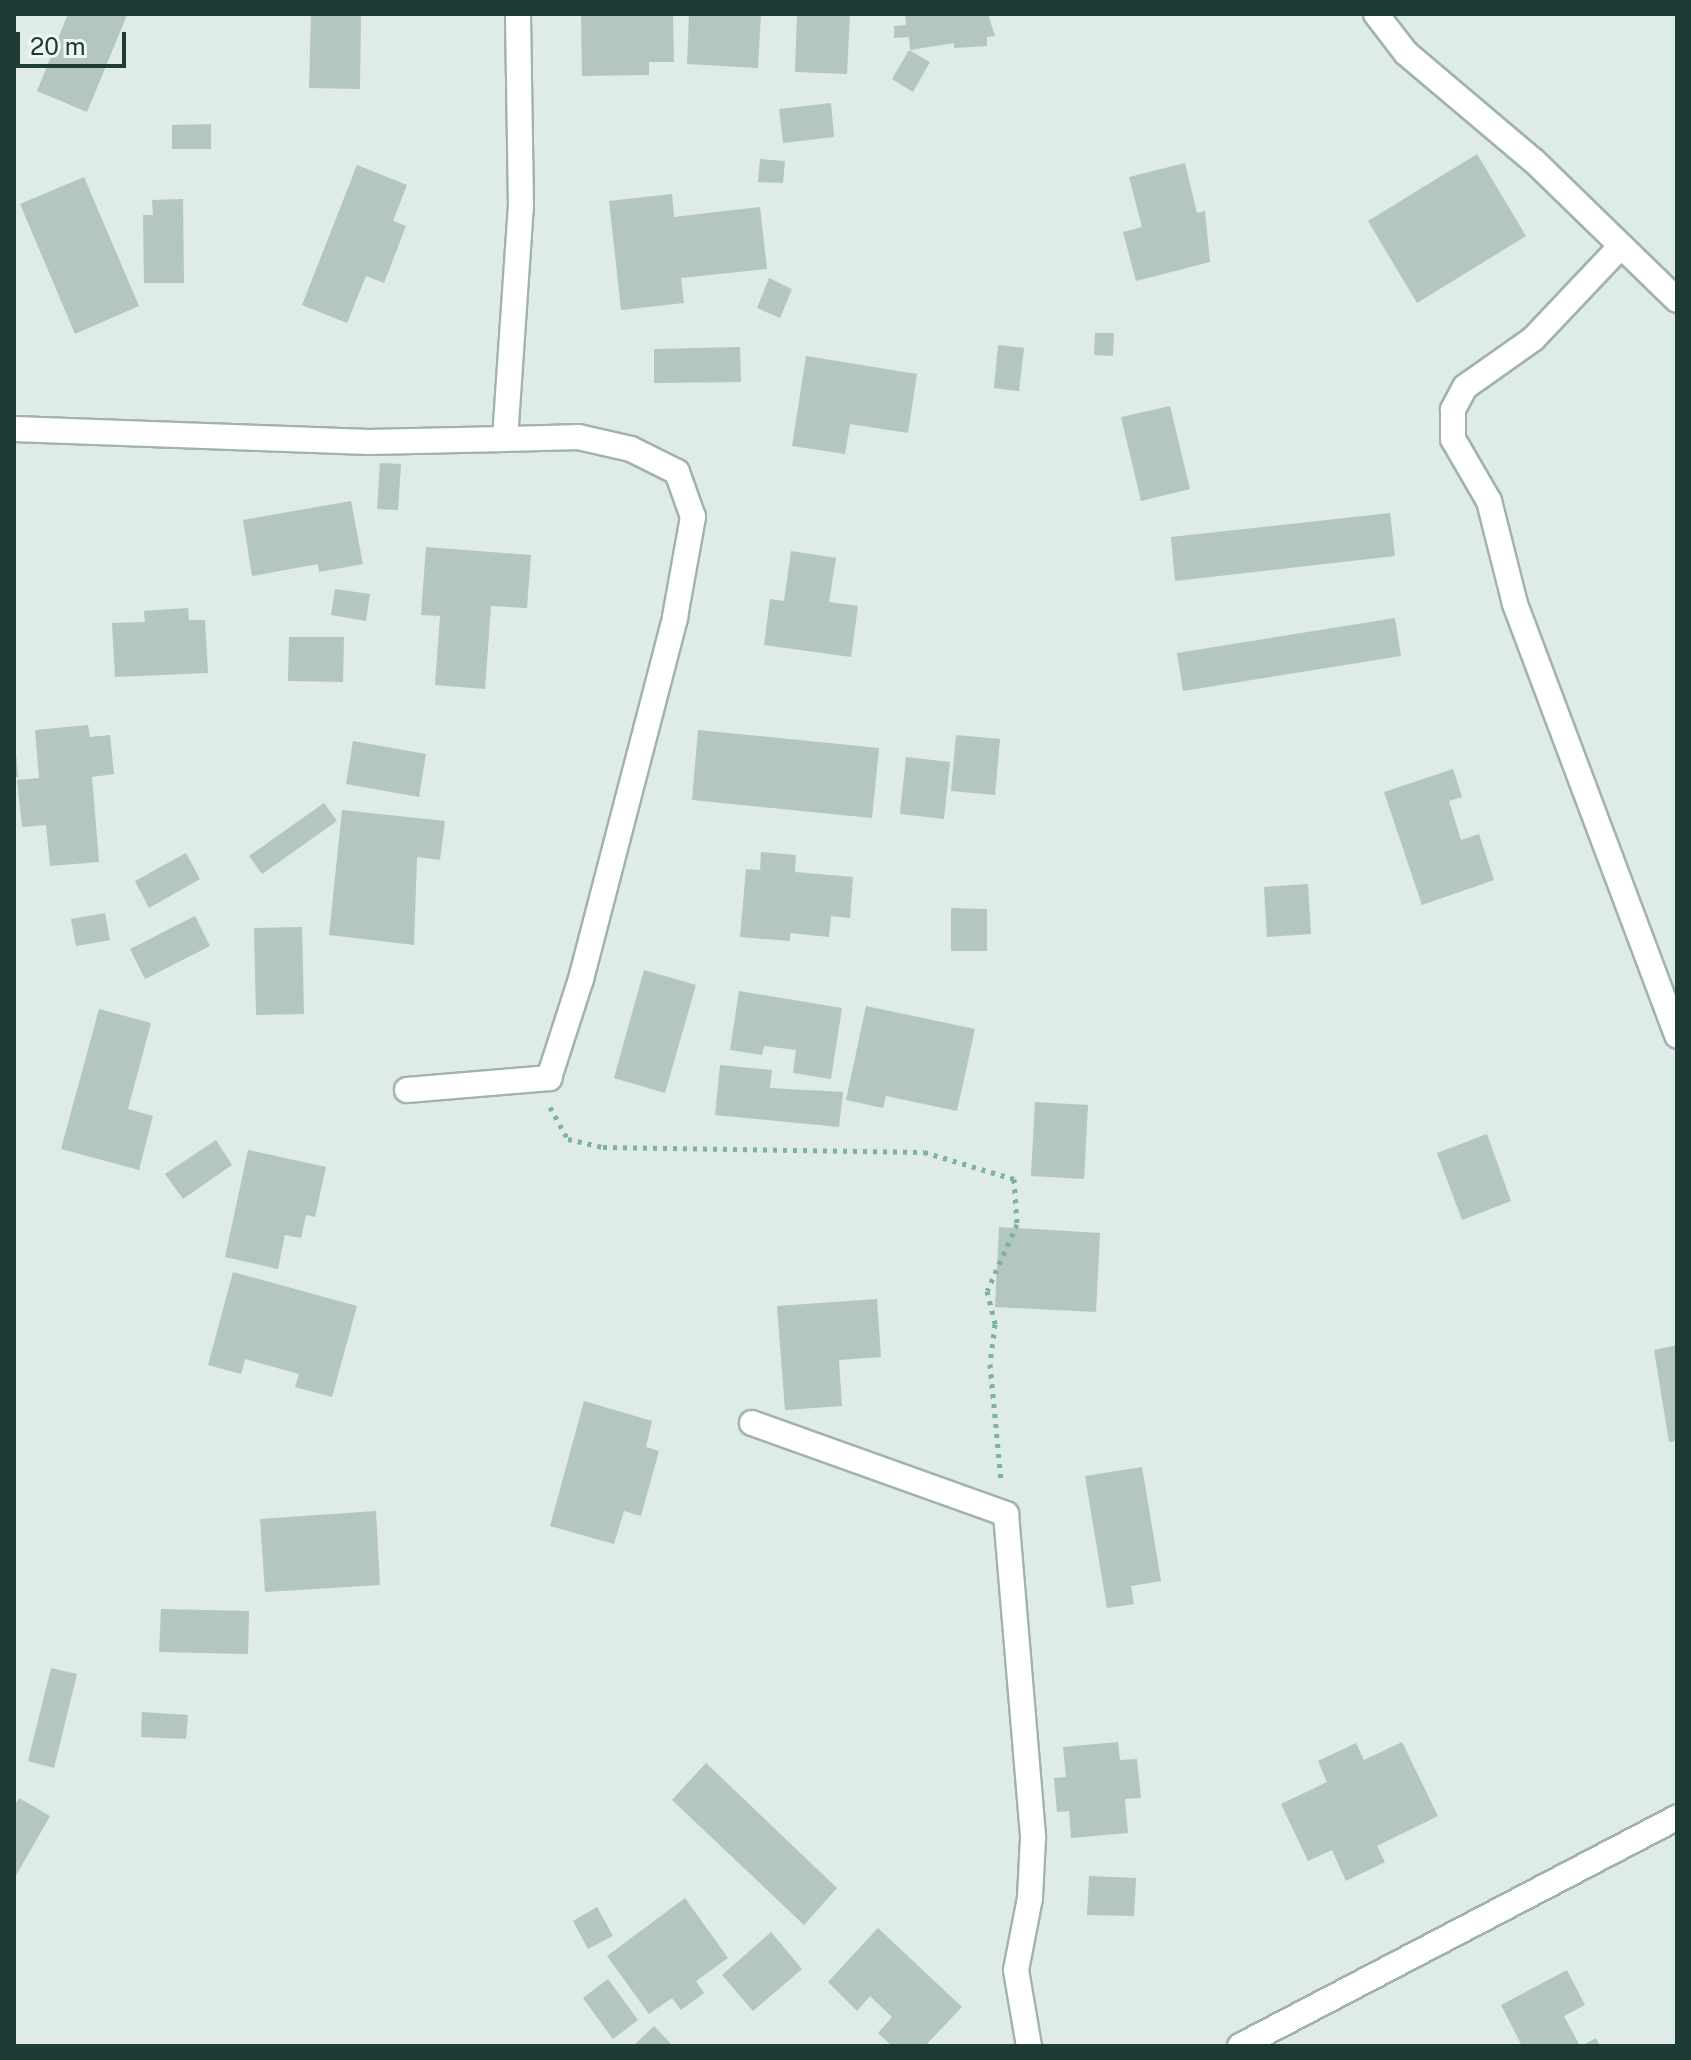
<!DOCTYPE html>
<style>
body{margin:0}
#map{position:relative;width:1691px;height:2060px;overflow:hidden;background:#deebe7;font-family:"Public Sans",sans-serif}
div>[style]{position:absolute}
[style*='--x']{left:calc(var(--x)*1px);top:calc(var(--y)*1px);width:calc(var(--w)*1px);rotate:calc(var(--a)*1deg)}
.building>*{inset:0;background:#b3c6c0}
.path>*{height:5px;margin-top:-2.5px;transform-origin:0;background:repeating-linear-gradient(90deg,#7cb1a7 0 4px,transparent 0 10px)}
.roads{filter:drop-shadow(2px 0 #a1b3af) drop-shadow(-2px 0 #a1b3af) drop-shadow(0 2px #a1b3af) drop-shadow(0 -2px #a1b3af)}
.minor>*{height:24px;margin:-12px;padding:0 12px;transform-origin:12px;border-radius:12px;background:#fff}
span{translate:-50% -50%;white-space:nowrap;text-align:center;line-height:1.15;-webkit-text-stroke:6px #eff7f4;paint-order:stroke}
.frame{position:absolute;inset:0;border:16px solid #1e3b38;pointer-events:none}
.scale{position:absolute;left:16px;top:32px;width:110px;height:36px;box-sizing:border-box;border:4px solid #1e3b38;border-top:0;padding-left:10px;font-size:24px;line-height:28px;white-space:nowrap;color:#1e3b38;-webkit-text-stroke:6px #eff7f4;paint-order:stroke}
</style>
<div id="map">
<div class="building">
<i style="clip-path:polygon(68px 14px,127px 15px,87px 112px,37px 91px)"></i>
<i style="clip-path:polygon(311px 14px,361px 14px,360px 89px,309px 88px)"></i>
<i style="clip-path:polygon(581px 14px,673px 14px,674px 62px,649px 62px,649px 75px,582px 76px)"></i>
<i style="clip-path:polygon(689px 14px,761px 14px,758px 68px,687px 64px)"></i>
<i style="clip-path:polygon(797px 14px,850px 14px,847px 74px,795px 72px)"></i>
<i style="clip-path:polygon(905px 14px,988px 14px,995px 36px,987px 37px,987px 46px,954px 48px,954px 43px,910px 50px,909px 37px,894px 38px,894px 26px,906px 25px)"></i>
<i style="clip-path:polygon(909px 50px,930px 62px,913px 92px,892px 79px)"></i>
<i style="clip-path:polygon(831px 103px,834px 137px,783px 143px,779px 109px)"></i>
<i style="clip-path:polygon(211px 124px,211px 149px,172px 149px,172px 125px)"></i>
<i style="clip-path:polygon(1477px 154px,1526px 236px,1417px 303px,1368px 221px)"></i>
<i style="clip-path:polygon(760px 159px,785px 161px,783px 183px,758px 182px)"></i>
<i style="clip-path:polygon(1185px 163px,1197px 213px,1205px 211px,1210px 262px,1136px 281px,1123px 232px,1142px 227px,1129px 177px)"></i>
<i style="clip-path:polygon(357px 165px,407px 185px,393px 221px,406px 226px,384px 283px,366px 276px,347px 323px,302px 305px)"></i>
<i style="clip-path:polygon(84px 177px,139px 306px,75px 334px,20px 204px)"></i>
<i style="clip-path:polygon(672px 194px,674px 217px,760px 207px,767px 269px,681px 278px,684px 303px,621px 310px,609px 201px)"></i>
<i style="clip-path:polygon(183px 199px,184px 283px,144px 283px,143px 215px,153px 215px,152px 200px)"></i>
<i style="clip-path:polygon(769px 278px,792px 289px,780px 318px,757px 308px)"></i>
<i style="clip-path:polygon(1095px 333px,1114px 333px,1113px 356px,1094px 355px)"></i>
<i style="clip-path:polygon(998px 345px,1024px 348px,1019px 391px,994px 388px)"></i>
<i style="clip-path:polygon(740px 347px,741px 382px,654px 383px,654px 349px)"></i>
<i style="clip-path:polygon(806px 356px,917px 374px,908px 433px,850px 424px,845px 454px,792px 446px)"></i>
<i style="clip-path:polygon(1170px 406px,1190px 489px,1141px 501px,1121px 417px)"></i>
<i style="clip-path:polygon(380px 463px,401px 464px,398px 510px,377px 509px)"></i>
<i style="clip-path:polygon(351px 501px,363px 564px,319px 572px,318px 564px,252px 576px,243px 520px)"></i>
<i style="clip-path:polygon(1390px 513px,1395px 556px,1175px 581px,1171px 537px)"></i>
<i style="clip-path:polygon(426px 547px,531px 555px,527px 608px,491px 606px,485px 689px,435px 685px,440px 616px,421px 615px)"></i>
<i style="clip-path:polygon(791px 551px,836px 558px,829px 602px,858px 606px,851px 657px,764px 645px,770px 599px,784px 601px)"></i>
<i style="clip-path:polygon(335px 589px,370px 594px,366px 621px,331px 615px)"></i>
<i style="clip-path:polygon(188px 608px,189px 620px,205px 620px,208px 673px,115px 677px,112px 623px,145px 622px,144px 611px)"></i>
<i style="clip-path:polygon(1395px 618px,1401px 656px,1183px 691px,1177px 653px)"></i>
<i style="clip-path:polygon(289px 637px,344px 637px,343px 682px,288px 681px)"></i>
<i style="clip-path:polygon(88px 725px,90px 737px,110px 735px,114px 774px,92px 777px,99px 862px,50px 866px,46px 825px,22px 827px,17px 780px,39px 778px,35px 730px)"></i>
<i style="clip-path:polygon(698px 730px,879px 748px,872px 818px,692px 800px)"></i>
<i style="clip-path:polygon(956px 735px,1000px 739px,995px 795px,951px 791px)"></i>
<i style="clip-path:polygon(353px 741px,426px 754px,419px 797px,346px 784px)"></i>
<i style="clip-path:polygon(14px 753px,16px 753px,18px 777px,14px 777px)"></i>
<i style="clip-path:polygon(906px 757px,950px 762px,944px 819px,900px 814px)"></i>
<i style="clip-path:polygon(1453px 769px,1462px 797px,1449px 801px,1461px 840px,1479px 834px,1494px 880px,1422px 905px,1384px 792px)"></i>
<i style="clip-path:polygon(324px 803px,337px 821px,262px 874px,249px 856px)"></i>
<i style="clip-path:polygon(342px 810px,445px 821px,440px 860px,417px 857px,414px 945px,329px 935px)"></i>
<i style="clip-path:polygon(761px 852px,796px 855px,795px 872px,853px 877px,850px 918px,831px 916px,829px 937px,790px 933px,790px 941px,740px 937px,746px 869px,760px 870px)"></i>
<i style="clip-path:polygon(186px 853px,200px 879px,149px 908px,135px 881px)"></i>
<i style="clip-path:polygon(1308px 884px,1311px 934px,1267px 937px,1264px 887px)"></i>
<i style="clip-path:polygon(951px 908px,987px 909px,987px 951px,951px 951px)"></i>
<i style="clip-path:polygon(105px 913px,110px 940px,76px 946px,71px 919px)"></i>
<i style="clip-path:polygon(195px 916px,210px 946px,145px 979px,130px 949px)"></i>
<i style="clip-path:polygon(302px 927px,304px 1014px,256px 1015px,254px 928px)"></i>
<i style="clip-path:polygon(644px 970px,696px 985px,665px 1093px,614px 1078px)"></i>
<i style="clip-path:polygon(739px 991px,842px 1008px,831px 1079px,793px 1073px,796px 1050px,764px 1046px,762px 1055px,730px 1050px)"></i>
<i style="clip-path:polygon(866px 1006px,975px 1029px,957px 1111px,886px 1096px,883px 1108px,846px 1100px)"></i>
<i style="clip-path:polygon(99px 1009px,151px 1023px,128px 1109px,153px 1116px,139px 1170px,61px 1149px)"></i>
<i style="clip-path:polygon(720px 1065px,772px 1070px,770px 1088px,843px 1092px,839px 1127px,715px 1115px)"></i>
<i style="clip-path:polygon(1035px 1102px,1088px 1105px,1084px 1179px,1031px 1176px)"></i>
<i style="clip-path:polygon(1487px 1134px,1511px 1201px,1462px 1220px,1437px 1153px)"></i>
<i style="clip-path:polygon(216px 1140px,232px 1165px,183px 1199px,165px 1174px)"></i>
<i style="clip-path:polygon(248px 1150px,326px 1167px,315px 1217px,306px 1215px,301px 1238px,285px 1235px,278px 1269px,225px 1257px)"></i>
<i style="clip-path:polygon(999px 1227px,1100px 1233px,1096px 1312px,995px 1307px)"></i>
<i style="clip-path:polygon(233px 1272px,357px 1306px,332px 1397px,295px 1387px,299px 1374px,245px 1359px,241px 1374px,208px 1365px)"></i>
<i style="clip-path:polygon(877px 1299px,881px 1357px,839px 1360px,842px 1406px,785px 1410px,777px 1306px)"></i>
<i style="clip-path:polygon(1677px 1345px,1677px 1441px,1669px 1442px,1654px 1350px)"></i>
<i style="clip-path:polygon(584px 1401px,652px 1421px,646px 1447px,659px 1451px,641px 1516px,624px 1511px,614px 1544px,550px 1526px)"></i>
<i style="clip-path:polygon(1142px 1467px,1161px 1581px,1131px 1586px,1134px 1604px,1107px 1608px,1085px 1476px)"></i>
<i style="clip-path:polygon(376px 1511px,380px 1585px,265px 1592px,260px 1519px)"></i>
<i style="clip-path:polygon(161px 1609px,249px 1611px,248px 1654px,159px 1652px)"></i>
<i style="clip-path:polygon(51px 1668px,77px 1674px,54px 1768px,28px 1761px)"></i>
<i style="clip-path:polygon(142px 1712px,188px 1715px,186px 1739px,141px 1737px)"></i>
<i style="clip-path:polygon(1118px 1742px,1120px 1760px,1137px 1759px,1141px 1798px,1125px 1799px,1128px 1833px,1071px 1838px,1069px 1811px,1057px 1812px,1054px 1778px,1066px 1777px,1063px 1747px)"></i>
<i style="clip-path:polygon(1402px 1742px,1438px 1816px,1377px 1846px,1385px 1862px,1346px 1881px,1332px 1850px,1308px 1861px,1281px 1804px,1327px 1782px,1318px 1761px,1356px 1743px,1364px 1760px)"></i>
<i style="clip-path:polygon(706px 1763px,837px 1888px,804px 1925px,672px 1800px)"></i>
<i style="clip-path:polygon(19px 1798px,50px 1816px,14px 1879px,14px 1807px)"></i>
<i style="clip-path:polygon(1089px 1876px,1136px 1878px,1134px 1916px,1087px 1915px)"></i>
<i style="clip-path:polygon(685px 1898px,728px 1958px,696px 1981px,704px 1993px,681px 2010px,672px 1998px,649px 2014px,607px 1956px)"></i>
<i style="clip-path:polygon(597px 1907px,613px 1936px,588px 1949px,573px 1921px)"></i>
<i style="clip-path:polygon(878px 1928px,962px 2007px,925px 2046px,892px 2046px,878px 2033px,892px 2017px,870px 1996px,857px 2011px,828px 1982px)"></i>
<i style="clip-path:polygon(771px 1932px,802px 1969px,753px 2011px,722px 1975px)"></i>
<i style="clip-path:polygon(1567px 1970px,1585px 2005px,1564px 2016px,1580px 2046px,1522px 2046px,1501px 2005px)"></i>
<i style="clip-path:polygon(608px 1979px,638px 2020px,613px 2039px,583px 1998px)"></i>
<i style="clip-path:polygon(654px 2026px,673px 2046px,633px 2046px)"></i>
<i style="clip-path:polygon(1596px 2038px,1600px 2046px,1581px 2046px)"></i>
</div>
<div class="path">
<i style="--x:550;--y:1107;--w:37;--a:61"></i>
<i style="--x:568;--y:1139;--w:36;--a:13"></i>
<i style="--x:603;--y:1147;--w:321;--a:0.9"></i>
<i style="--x:924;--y:1152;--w:94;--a:16.7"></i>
<i style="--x:1014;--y:1179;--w:45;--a:86.2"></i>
<i style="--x:1017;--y:1224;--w:73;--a:114.1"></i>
<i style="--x:987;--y:1291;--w:34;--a:76"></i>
<i style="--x:995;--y:1324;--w:40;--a:97.1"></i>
<i style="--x:990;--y:1364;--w:117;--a:84.6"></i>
</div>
<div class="roads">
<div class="minor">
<i style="--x:1376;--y:14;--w:49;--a:52.4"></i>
<i style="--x:1406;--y:53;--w:167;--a:40.2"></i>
<i style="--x:1534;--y:161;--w:199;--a:44.2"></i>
<i style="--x:1621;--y:246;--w:128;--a:133.4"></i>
<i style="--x:1533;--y:339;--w:83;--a:144.8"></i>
<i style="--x:1465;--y:387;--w:26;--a:118"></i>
<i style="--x:1453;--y:410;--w:29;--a:90"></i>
<i style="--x:1453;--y:439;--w:72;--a:59.9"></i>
<i style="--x:1489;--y:501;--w:106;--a:75.8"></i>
<i style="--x:1515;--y:604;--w:461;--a:69.4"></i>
<i style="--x:14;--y:429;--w:355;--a:2.1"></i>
<i style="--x:369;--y:442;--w:136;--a:-1.3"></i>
<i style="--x:505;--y:439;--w:233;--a:-86.1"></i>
<i style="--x:521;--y:207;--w:193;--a:-90.9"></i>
<i style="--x:407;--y:1090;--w:143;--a:-4.8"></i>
<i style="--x:549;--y:1078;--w:104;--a:-72.1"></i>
<i style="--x:581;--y:979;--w:374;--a:-75.4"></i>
<i style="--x:675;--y:617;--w:102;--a:-79.8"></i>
<i style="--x:693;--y:517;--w:48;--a:-109.6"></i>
<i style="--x:677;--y:472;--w:51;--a:-153.4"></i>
<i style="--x:631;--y:449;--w:54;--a:-167.2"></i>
<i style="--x:578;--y:437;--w:73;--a:178.4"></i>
<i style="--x:752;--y:1423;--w:270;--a:19.7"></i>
<i style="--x:1006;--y:1514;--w:325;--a:85.2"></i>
<i style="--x:1033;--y:1838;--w:60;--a:92.9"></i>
<i style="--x:1030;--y:1898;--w:73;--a:101"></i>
<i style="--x:1016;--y:1970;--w:77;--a:80.3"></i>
<i style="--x:1240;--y:2046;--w:493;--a:-27.6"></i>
</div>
</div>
<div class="frame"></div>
<div class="scale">20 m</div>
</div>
